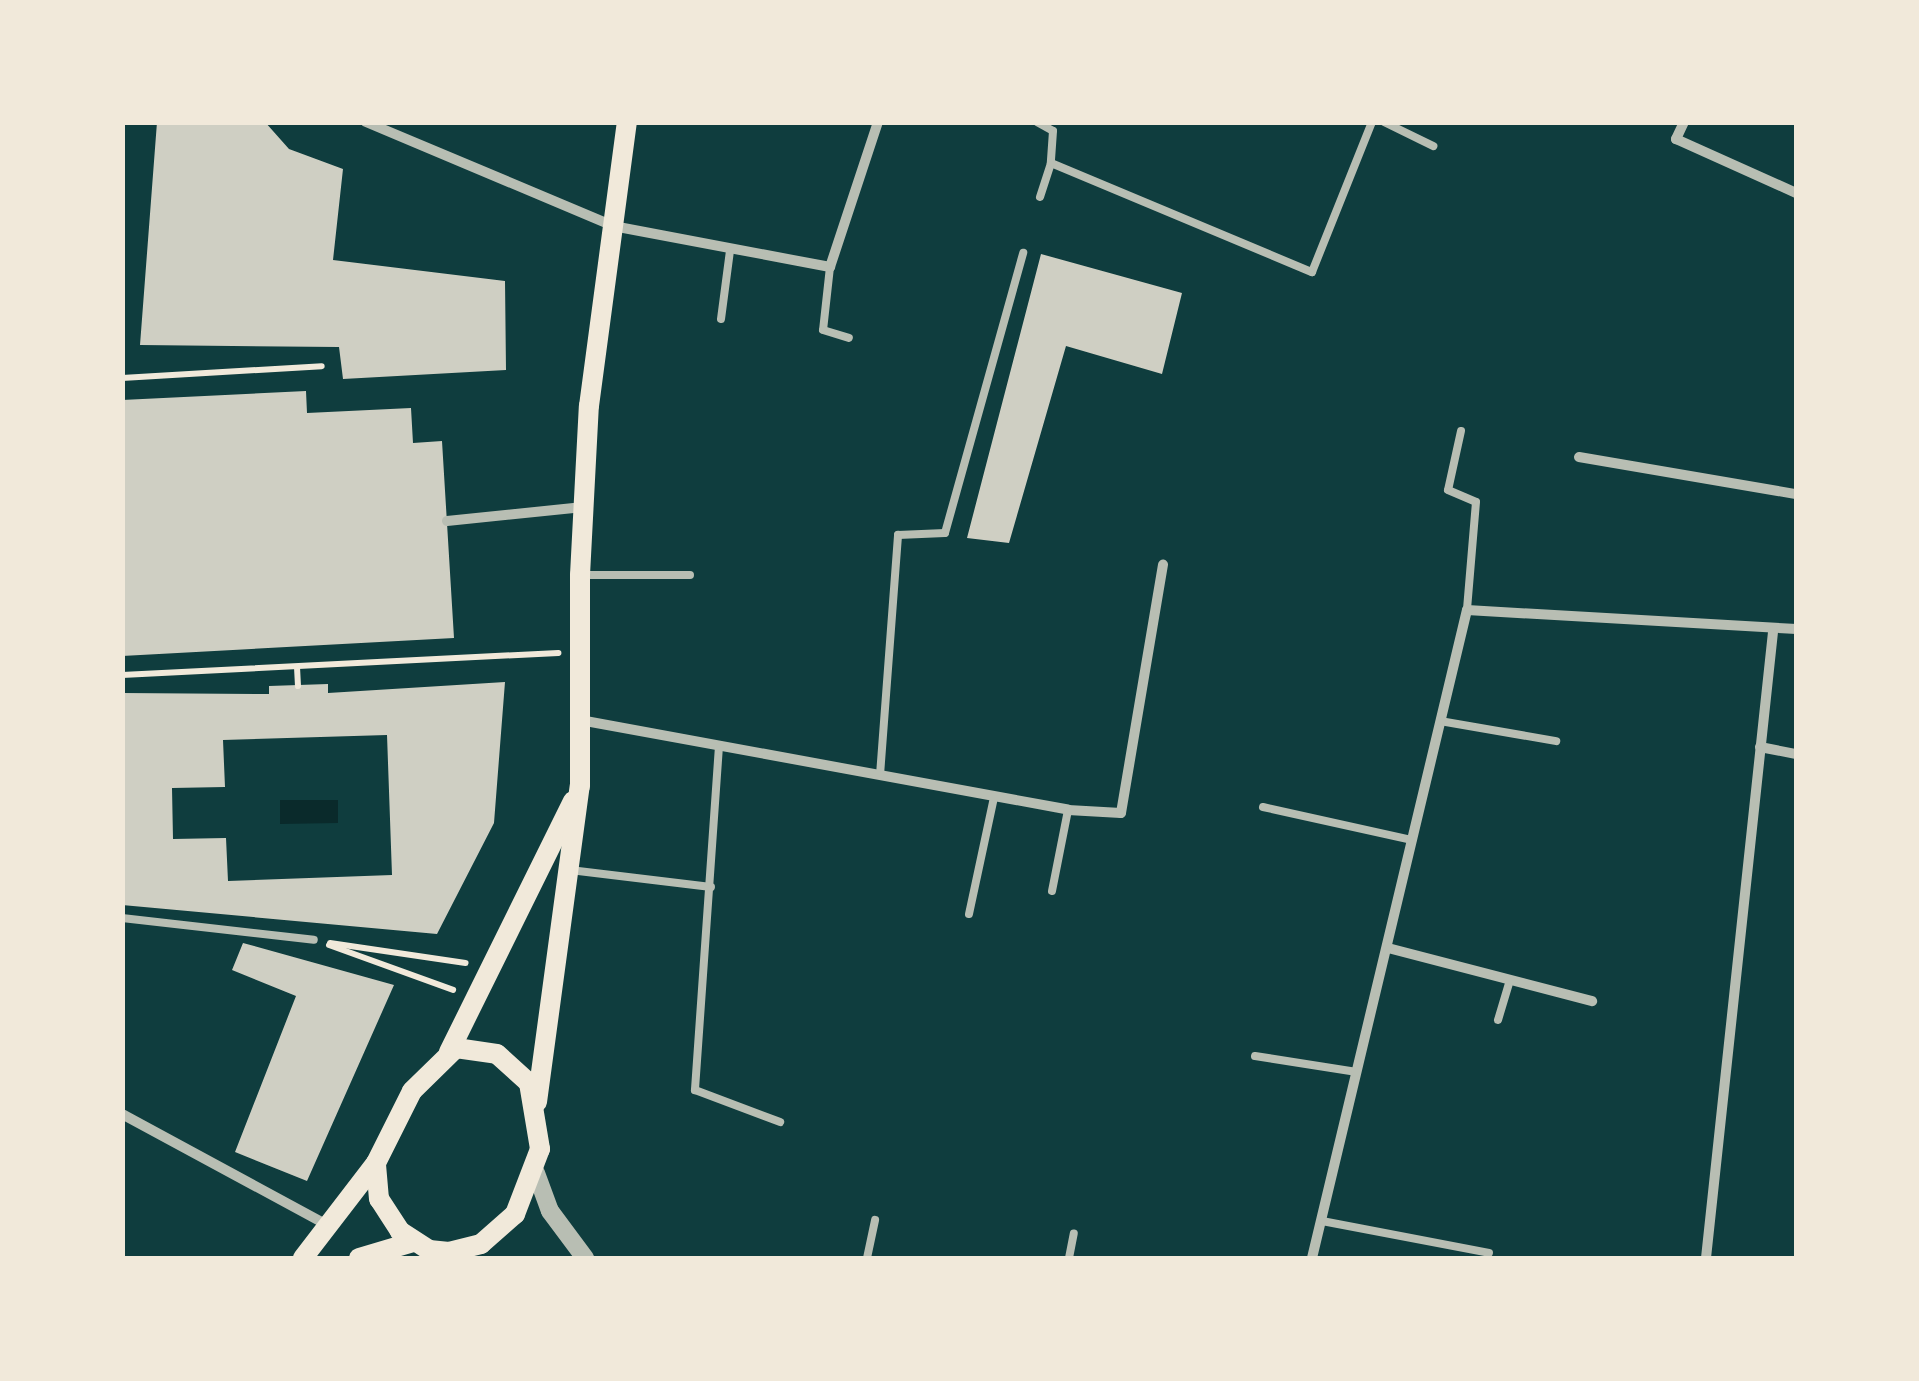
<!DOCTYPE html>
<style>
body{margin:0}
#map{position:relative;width:1919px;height:1381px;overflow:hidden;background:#0f3d3e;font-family:"Nunito Sans",sans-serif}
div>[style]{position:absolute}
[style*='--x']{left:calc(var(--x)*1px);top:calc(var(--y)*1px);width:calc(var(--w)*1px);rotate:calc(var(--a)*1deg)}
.water>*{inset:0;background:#0a2a2b}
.building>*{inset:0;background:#cfcfc3}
.path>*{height:6px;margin:-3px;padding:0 3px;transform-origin:3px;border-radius:3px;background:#f1e9da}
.service>*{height:8px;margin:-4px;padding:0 4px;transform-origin:4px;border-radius:4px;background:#b8beb3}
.minor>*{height:10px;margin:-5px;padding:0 5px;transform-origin:5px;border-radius:5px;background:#b8beb3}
.tertiary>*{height:18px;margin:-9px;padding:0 9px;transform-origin:9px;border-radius:9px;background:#b8beb3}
.secondary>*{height:20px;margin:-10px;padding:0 10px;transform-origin:10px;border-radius:10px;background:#f1e9da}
span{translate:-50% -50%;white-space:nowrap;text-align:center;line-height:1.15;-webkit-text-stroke:10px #f1e9da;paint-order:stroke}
.frame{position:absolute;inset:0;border:125px solid #f1e9da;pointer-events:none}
</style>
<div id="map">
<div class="water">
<i style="clip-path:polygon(338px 800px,338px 823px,280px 824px,280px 800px)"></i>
</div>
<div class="building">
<i style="clip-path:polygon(157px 122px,265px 122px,289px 149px,343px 169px,333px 260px,505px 281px,506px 370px,343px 379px,339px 347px,140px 345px)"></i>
<i style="clip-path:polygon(1041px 254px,1182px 293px,1162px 374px,1066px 346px,1009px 543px,967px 538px)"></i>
<i style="clip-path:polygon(306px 391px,307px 413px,411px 408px,413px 443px,442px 441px,454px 638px,122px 656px,122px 400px)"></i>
<i style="clip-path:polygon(evenodd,505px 682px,494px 823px,437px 934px,122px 905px,122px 693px,269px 694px,269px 686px,328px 684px,328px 693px,505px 682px,387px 735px,392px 875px,228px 881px,226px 838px,173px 839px,172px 788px,225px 787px,223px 740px,387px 735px)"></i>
<i style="clip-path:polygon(243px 943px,394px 985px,307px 1181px,235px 1152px,296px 996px,232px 970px)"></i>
</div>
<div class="path">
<i style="--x:122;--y:378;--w:200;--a:-3.4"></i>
<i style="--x:297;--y:667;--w:19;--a:87"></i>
<i style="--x:122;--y:675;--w:437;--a:-2.9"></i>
<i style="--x:330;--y:943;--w:137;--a:8.4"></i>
<i style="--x:329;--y:945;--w:132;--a:19.9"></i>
</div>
<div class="service">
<i style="--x:1037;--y:122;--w:18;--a:29"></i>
<i style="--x:1053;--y:131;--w:32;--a:94"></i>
<i style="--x:1051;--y:163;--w:283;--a:22.7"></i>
<i style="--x:1312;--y:272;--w:162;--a:-68.2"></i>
<i style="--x:1384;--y:122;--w:55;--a:26.1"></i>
<i style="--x:1040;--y:197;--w:36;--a:-72"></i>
<i style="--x:830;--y:267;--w:63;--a:96.3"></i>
<i style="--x:823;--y:330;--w:27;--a:17"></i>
<i style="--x:721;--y:319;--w:69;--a:-82.5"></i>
<i style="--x:1461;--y:431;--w:60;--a:102.4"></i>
<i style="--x:1448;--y:490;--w:30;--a:23"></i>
<i style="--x:1476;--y:502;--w:108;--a:94.8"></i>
<i style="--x:584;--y:575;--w:106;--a:0"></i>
<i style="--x:1440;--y:721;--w:118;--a:9.8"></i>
<i style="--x:719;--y:746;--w:345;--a:94"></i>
<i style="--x:695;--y:1090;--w:91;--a:20.6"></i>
<i style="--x:880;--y:775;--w:241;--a:-85.7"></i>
<i style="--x:898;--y:535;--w:47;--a:-2.4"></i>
<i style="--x:945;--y:533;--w:291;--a:-74.4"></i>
<i style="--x:1263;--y:807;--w:153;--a:12.5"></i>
<i style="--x:570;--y:870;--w:142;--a:6.9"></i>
<i style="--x:1052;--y:891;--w:83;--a:-78.8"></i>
<i style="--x:969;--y:914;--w:120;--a:-77.9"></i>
<i style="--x:122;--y:918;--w:193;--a:6.5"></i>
<i style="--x:1498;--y:1020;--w:42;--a:-73.3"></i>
<i style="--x:1255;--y:1056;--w:103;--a:8.9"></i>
<i style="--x:1322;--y:1221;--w:170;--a:10.8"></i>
<i style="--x:867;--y:1258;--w:39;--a:-78"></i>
<i style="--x:1069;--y:1258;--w:25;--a:-79"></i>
</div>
<div class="minor">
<i style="--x:366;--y:122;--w:268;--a:22.8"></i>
<i style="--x:613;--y:226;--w:221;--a:10.7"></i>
<i style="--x:830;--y:267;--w:153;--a:-71.7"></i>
<i style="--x:1684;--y:122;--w:19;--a:115"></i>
<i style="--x:1676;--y:139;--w:132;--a:24.2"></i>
<i style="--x:1579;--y:457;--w:220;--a:9.7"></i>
<i style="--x:447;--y:521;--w:137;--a:-5.9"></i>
<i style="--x:580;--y:720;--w:496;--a:10.4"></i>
<i style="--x:1068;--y:810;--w:53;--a:3.2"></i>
<i style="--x:1121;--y:813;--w:252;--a:-80.4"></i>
<i style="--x:1760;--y:747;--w:37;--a:11"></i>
<i style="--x:1388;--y:948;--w:211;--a:14.6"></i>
<i style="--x:122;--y:1114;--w:233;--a:28.4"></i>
<i style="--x:1312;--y:1258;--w:666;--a:-76.55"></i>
<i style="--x:1467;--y:610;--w:330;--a:3.3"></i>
<i style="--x:1706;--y:1258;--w:630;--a:-83.89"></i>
</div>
<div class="tertiary">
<i style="--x:536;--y:1173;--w:40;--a:69.8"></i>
<i style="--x:550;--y:1211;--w:59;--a:53.3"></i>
</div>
<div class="secondary">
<i style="--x:456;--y:1048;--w:41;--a:8.3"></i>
<i style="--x:497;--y:1054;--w:43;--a:42.2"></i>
<i style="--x:529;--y:1083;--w:67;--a:80.5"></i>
<i style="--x:540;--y:1149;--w:70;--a:111"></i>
<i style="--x:515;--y:1214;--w:45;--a:138.6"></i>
<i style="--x:481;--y:1244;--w:33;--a:166"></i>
<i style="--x:449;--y:1252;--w:20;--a:-174"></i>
<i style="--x:429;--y:1250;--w:35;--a:-147"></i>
<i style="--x:400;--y:1231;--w:38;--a:-123"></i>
<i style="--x:379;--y:1199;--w:36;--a:-95"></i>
<i style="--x:376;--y:1163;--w:80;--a:-63.4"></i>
<i style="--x:412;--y:1091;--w:62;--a:-44.3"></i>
<i style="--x:449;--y:1052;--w:280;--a:-63.7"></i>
<i style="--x:537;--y:1102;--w:319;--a:-82.3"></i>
<i style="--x:580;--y:786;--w:211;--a:-90"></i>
<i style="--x:580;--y:575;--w:169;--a:-87"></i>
<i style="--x:589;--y:406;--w:287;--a:-82.4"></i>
<i style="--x:303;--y:1258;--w:120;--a:-52.5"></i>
<i style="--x:359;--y:1258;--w:56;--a:-16.5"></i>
</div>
<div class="frame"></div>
</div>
